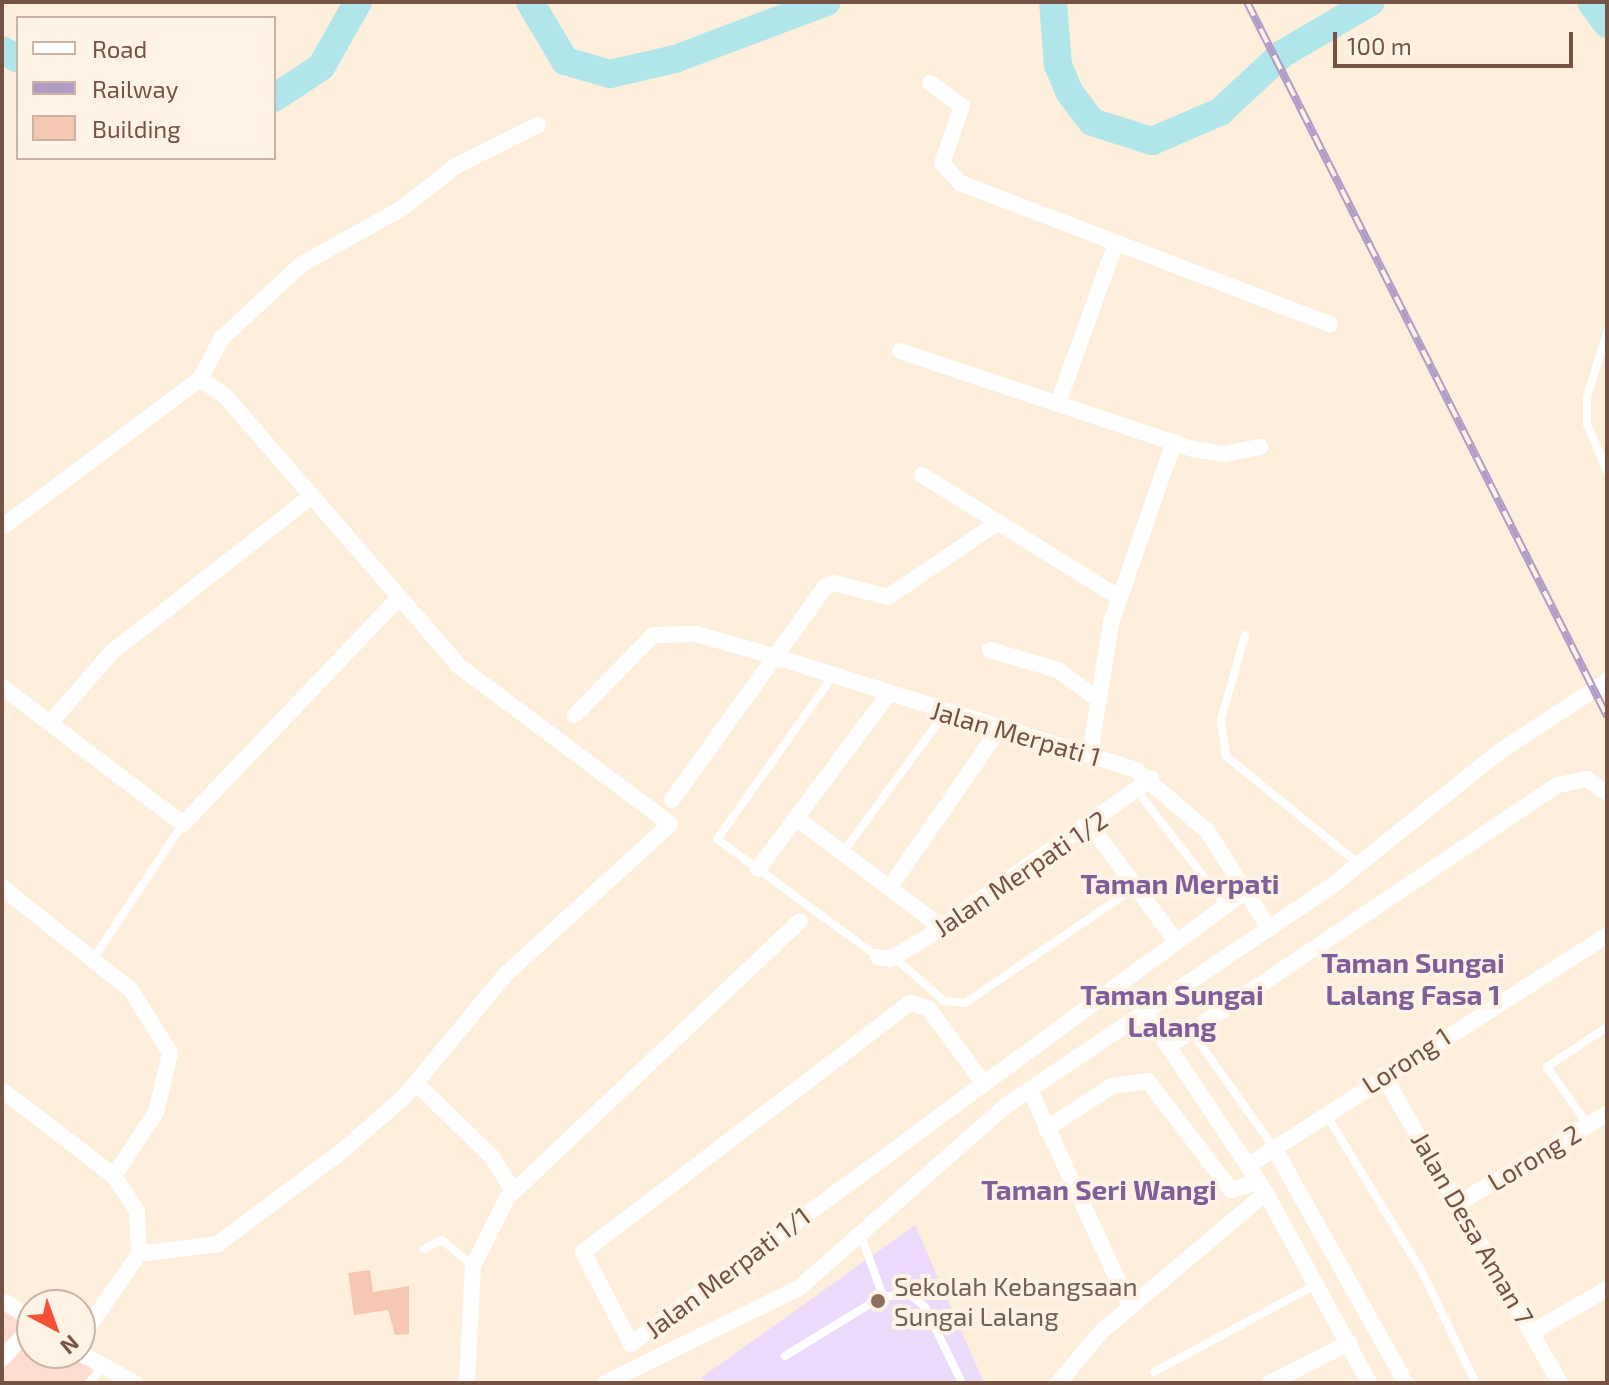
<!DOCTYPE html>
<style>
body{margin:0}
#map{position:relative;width:1609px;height:1385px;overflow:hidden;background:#feefdd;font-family:"Exo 2",sans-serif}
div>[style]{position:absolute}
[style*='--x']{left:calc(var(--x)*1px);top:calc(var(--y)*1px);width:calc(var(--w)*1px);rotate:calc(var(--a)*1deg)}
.commercial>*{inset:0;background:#ffdbd0}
.education>*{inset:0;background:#ecdafa}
.river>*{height:28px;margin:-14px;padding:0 14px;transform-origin:14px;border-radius:14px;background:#b0e5e9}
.building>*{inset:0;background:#f6c8b2}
.service>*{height:8px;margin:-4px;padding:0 4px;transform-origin:4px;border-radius:4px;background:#fff}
.minor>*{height:16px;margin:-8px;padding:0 8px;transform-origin:8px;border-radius:8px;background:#fff}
.rail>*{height:8px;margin-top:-4px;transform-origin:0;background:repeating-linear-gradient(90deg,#fff3e5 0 15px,#b09cc7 0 30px);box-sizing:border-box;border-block:2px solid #b09cc7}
.dots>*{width:22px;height:22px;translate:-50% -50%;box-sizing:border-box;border:4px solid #fff3e5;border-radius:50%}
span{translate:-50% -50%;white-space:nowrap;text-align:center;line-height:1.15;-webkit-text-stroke:8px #fff3e5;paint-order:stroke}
.street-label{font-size:26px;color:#765244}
.education-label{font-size:26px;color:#785e54}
.left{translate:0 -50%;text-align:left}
.neighbourhood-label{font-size:28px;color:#815e9a;font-weight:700}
.frame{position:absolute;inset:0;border:4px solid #765244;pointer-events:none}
.legend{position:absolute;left:16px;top:16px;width:260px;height:144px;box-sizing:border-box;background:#fff3e5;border:2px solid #c8b3a5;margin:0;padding:10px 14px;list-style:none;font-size:24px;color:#765244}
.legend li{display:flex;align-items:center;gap:16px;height:40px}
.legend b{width:40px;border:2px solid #c8b3a5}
.north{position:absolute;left:16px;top:1289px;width:80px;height:80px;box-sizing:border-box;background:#fff3e5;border:2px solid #c8b3a5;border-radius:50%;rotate:139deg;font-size:22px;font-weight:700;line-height:32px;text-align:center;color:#765244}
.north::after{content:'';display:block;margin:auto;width:28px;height:36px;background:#f55136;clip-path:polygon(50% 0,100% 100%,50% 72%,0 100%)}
.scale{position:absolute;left:1333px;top:32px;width:240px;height:36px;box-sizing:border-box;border:4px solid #765244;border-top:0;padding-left:10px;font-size:24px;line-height:28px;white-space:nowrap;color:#765244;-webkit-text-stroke:6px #fff3e5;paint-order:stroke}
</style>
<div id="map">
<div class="commercial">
<i style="clip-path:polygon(2px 1307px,32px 1328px,32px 1353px,69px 1353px,91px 1368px,96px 1383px,2px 1383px)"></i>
</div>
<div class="education">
<i style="clip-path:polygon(915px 1225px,984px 1383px,705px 1383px,702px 1377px)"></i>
</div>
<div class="river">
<i style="--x:530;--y:2;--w:69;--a:59.3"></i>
<i style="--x:565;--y:61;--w:47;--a:16.1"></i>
<i style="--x:610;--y:74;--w:67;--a:-13"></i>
<i style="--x:675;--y:59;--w:162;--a:-20.6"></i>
<i style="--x:1053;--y:2;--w:63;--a:85.5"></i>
<i style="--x:1058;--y:65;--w:30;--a:67"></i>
<i style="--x:1070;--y:93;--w:36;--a:53"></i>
<i style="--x:1092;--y:122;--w:63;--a:17.6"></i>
<i style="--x:1152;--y:141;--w:74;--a:-23.1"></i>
<i style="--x:1220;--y:112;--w:85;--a:-43.1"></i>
<i style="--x:1282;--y:54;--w:103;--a:-30.3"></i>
<i style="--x:1591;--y:2;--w:27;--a:54"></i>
<i style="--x:2;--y:50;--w:18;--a:29"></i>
<i style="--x:274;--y:98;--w:56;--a:-33.4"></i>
<i style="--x:321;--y:67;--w:75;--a:-60.4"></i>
</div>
<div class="building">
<i style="clip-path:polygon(370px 1270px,373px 1292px,409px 1286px,409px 1334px,395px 1335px,388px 1310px,354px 1315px,348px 1273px)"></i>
</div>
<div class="service">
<i style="--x:1607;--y:332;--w:68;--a:107.1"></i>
<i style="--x:1587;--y:397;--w:27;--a:90"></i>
<i style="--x:1587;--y:424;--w:51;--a:66.9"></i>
<i style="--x:1245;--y:635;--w:88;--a:105.8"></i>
<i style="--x:1221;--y:720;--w:36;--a:82"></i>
<i style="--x:1226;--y:756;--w:173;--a:39.1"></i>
<i style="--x:833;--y:676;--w:200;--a:125.4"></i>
<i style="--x:717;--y:839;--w:200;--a:36.2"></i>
<i style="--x:1138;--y:792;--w:142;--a:52.2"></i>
<i style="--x:843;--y:852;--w:174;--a:-53.7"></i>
<i style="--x:894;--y:957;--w:67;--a:41.3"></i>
<i style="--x:944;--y:1001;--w:21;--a:5"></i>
<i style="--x:965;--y:1003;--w:207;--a:-34.2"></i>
<i style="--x:94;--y:958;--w:161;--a:-56.4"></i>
<i style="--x:1191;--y:1031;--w:143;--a:54.6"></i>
<i style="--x:1326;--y:1114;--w:185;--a:58.7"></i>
<i style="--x:1422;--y:1272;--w:123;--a:64.1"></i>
<i style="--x:1588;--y:1125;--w:71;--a:-125.3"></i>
<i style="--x:1547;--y:1067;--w:72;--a:-33.7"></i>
<i style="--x:861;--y:1236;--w:64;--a:69.9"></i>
<i style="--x:883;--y:1296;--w:28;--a:-2"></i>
<i style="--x:911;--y:1295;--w:18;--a:41"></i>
<i style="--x:925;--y:1307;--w:85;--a:64"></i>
<i style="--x:424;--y:1249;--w:20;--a:-27"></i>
<i style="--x:442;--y:1240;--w:40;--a:40"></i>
<i style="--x:785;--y:1356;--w:115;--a:-31.5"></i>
<i style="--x:1154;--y:1372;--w:185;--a:-28.4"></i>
<i style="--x:88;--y:1383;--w:23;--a:-45"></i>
</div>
<div class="minor">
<i style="--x:930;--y:83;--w:39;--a:36"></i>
<i style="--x:962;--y:106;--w:60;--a:109.3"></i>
<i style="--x:942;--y:163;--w:27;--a:48"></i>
<i style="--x:960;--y:183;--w:396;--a:20.9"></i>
<i style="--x:900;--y:351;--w:309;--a:18.5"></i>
<i style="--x:1193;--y:449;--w:31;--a:9"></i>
<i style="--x:1224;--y:454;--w:37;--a:-11"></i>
<i style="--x:1058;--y:403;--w:170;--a:-70.1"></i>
<i style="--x:922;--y:475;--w:231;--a:31.9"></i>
<i style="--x:2;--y:527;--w:247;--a:-36.8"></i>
<i style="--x:200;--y:379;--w:47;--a:-61.8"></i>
<i style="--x:222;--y:338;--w:109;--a:-42.8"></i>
<i style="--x:302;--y:264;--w:113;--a:-29.1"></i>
<i style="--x:401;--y:209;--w:70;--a:-38"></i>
<i style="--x:456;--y:166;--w:92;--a:-26.6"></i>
<i style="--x:990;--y:650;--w:71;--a:16.4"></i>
<i style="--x:1058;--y:670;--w:51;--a:36.2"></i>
<i style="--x:2;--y:687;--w:227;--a:37.1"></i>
<i style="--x:183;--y:824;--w:308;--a:-46.3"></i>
<i style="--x:575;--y:715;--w:112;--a:-45.7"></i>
<i style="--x:653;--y:635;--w:43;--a:-1.3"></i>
<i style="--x:696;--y:634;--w:80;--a:15.9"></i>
<i style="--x:773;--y:656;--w:380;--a:17.4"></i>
<i style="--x:1136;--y:770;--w:95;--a:40.7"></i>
<i style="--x:1208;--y:832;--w:114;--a:57.6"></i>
<i style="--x:50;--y:723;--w:94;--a:-48.9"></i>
<i style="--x:112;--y:652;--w:254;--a:-38"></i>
<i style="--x:1090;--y:754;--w:133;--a:-80.9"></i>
<i style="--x:1111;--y:623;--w:192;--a:-70.8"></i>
<i style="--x:672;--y:800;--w:262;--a:-54.3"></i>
<i style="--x:825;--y:587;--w:10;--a:-24"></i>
<i style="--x:834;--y:583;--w:56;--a:14.5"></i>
<i style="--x:888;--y:597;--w:128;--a:-34.2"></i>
<i style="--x:798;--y:819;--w:179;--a:37.1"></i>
<i style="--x:1090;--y:825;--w:143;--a:53.5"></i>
<i style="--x:758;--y:869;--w:217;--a:-53.2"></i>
<i style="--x:2;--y:887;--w:165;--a:38.6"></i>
<i style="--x:131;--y:990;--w:74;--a:58.2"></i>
<i style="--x:170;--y:1053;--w:61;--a:103.3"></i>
<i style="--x:156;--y:1112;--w:77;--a:123.3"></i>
<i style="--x:890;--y:887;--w:193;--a:-55.3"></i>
<i style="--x:878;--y:957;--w:12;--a:9"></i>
<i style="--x:890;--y:959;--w:34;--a:-30"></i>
<i style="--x:920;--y:942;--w:283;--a:-35.2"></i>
<i style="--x:1145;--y:1011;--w:219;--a:56.4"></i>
<i style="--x:1266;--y:1193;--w:216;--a:61.5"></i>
<i style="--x:1169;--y:1046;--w:468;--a:-33.9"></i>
<i style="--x:1558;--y:785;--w:30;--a:-12"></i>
<i style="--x:1587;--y:779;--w:24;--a:35"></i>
<i style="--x:1383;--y:1075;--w:355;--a:60.1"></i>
<i style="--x:983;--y:1082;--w:92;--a:-126.6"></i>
<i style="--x:928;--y:1008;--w:19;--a:-164"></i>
<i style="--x:910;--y:1003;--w:411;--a:142.7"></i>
<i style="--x:583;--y:1252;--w:104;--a:62.4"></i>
<i style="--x:631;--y:1344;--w:765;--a:-36.39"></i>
<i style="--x:416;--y:1083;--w:106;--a:44.2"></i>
<i style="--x:492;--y:1157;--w:39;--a:58"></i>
<i style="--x:2;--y:1090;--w:141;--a:37.5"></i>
<i style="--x:114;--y:1176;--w:42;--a:56.7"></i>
<i style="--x:137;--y:1211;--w:43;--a:87.3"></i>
<i style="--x:139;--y:1254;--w:103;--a:124.8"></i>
<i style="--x:1030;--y:1090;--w:238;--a:65.2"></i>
<i style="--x:1046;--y:1129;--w:79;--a:-33.1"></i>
<i style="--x:1112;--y:1086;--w:36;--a:-8"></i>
<i style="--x:1148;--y:1081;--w:137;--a:52.7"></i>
<i style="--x:1231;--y:1190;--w:29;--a:-16"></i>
<i style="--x:1274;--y:1148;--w:270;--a:60.7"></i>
<i style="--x:1249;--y:1165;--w:426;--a:-32.7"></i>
<i style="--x:1462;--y:1201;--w:169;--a:-31"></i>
<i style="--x:139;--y:1254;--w:80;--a:-7.2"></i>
<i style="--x:218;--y:1244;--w:154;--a:-36.8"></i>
<i style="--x:341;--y:1152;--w:82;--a:-41.1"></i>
<i style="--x:403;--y:1098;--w:161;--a:-50.3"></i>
<i style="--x:506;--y:974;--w:222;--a:-42.4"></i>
<i style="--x:670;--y:824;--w:262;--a:-143.2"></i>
<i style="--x:460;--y:667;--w:360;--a:-130.9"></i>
<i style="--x:224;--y:395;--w:29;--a:-146"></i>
<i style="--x:2;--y:1300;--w:36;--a:34"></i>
<i style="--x:1532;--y:1332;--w:86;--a:-29.8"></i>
<i style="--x:80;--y:1353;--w:63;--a:28.6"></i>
<i style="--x:2;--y:1359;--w:45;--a:-47.7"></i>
<i style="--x:467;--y:1383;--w:117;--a:-87.1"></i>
<i style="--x:473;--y:1266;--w:76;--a:-63.4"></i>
<i style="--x:507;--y:1198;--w:403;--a:-43.4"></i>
<i style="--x:605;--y:1383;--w:216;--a:-26.1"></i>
<i style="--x:799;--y:1288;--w:273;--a:-41.4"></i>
<i style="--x:1004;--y:1107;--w:397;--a:-34"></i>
<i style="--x:1333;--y:885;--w:213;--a:-38.7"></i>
<i style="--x:1499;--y:752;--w:129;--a:-33.3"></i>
<i style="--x:1058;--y:1383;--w:68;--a:-49.8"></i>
<i style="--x:1102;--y:1331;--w:214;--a:-40.1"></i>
<i style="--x:1270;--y:1383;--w:89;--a:-26.9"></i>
</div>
<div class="rail">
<i style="--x:1247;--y:2;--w:800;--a:63.24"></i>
</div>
<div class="dots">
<i style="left:878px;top:1301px;background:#8d6e63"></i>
</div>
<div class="street-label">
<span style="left:1016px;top:733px;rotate:16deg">Jalan Merpati 1</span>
<span style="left:1020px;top:873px;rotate:-34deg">Jalan Merpati 1/2</span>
<span style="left:1406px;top:1060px;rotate:-33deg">Lorong 1</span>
<span style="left:1534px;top:1157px;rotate:-31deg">Lorong 2</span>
<span style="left:1473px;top:1228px;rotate:60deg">Jalan Desa Aman 7</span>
<span style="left:727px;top:1272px;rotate:-37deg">Jalan Merpati 1/1</span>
</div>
<div class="education-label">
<span class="left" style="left:894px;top:1301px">Sekolah Kebangsaan<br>Sungai Lalang</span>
</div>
<div class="neighbourhood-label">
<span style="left:1180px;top:883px">Taman Merpati</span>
<span style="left:1413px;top:978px">Taman Sungai<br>Lalang Fasa 1</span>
<span style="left:1172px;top:1010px">Taman Sungai<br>Lalang</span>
<span style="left:1099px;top:1189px">Taman Seri Wangi</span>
</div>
<div class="frame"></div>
<ul class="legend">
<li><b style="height:10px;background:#fff"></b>Road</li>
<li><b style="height:10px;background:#b09cc7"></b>Railway</li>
<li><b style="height:22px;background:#f6c8b2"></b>Building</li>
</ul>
<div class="north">N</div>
<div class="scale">100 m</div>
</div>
